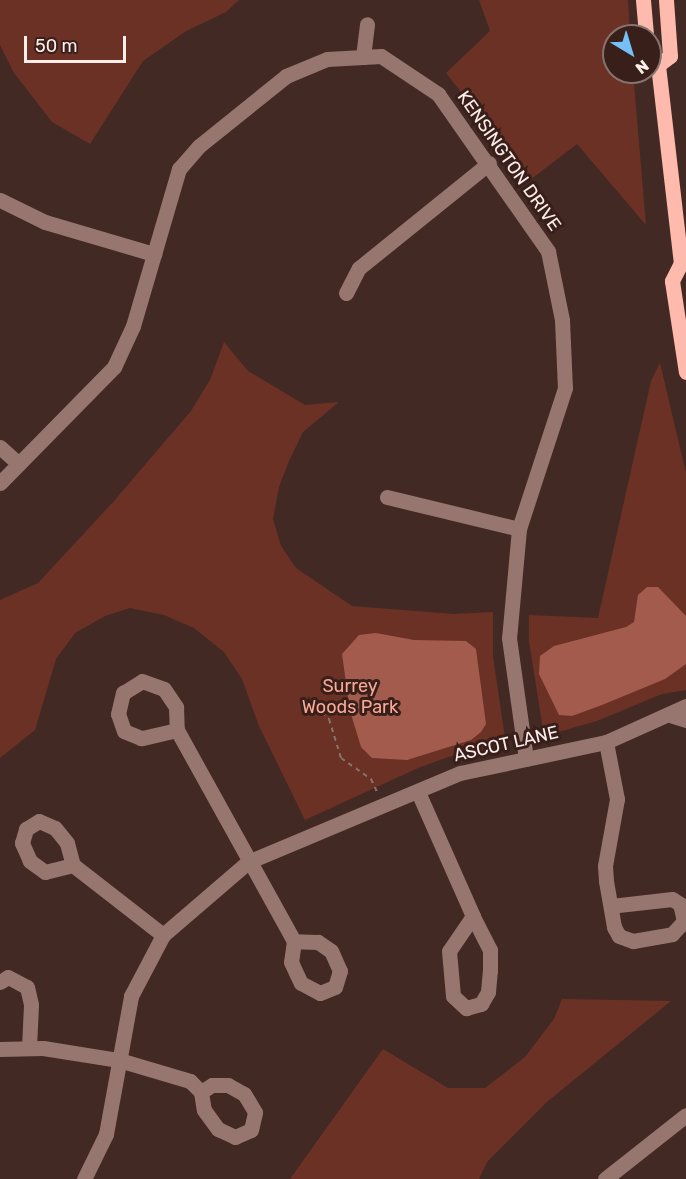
<!DOCTYPE html>
<style>
body{margin:0}
#map{position:relative;width:686px;height:1179px;overflow:hidden;background:#422924;font-family:Rubik,sans-serif}
div>[style]{position:absolute}
[style*='--x']{left:calc(var(--x)*1px);top:calc(var(--y)*1px);width:calc(var(--w)*1px);rotate:calc(var(--a)*1deg)}
.green>*{inset:0;background:#6c3125}
.water>*{inset:0;background:#a25b4d}
.path>*{height:2px;margin-top:-1px;transform-origin:0;background:repeating-linear-gradient(90deg,#88736e 0 4.5px,transparent 0 9px)}
.minor>*{height:15px;margin:-7.5px;padding:0 7.5px;transform-origin:7.5px;border-radius:7.5px;background:#97766f}
.major>*{height:15px;margin:-7.5px;padding:0 7.5px;transform-origin:7.5px;border-radius:7.5px;background:#febaac}
span{translate:-50% -50%;white-space:nowrap;text-align:center;line-height:1.15;-webkit-text-stroke:6px #381f1a;paint-order:stroke}
.street-label{font-size:18px;color:#fdeeeb}
.park-label{font-size:18px;color:#faa897}
.north{position:absolute;left:602px;top:24px;width:60px;height:60px;box-sizing:border-box;background:#381f1a;border:2px solid #87726e;border-radius:50%;rotate:142deg;font-size:16px;font-weight:700;line-height:24px;text-align:center;color:#fdeeeb}
.north::after{content:'';display:block;margin:auto;width:21px;height:27px;background:#75c0f6;clip-path:polygon(50% 0,100% 100%,50% 72%,0 100%)}
.scale{position:absolute;left:24px;top:36px;width:102px;height:27px;box-sizing:border-box;border:3px solid #fdeeeb;border-top:0;padding-left:8px;font-size:18px;line-height:21px;white-space:nowrap;color:#fdeeeb;-webkit-text-stroke:4px #381f1a;paint-order:stroke}
</style>
<div id="map">
<div class="green">
<i style="clip-path:polygon(0 0,239px 0,226px 12px,186px 31px,143px 61px,90px 144px,52px 122px,14px 73px,0 45px)"></i>
<i style="clip-path:polygon(479px 0,628px 0,630px 36px,614px 36px,614px 72px,633px 72px,646px 225px,577px 144px,530px 180px,446px 73px,490px 31px)"></i>
<i style="clip-path:polygon(224px 342px,248px 371px,305px 405px,339px 402px,303px 432px,289px 461px,279px 487px,273px 519px,281px 546px,296px 568px,352px 606px,454px 614px,493px 612px,493px 656px,506px 745px,448px 757px,418px 768px,305px 820px,259px 726px,242px 679px,224px 652px,194px 628px,164px 615px,130px 608px,105px 616px,75px 633px,56px 659px,35px 730px,0 758px,0 600px,38px 583px,114px 501px,191px 411px,210px 380px)"></i>
<i style="clip-path:polygon(660px 363px,686px 473px,686px 690px,662px 694px,597px 721px,544px 736px,529px 641px,529px 615px,598px 618px,651px 381px)"></i>
<i style="clip-path:polygon(562px 999px,671px 1001px,548px 1101px,487px 1162px,479px 1179px,290px 1179px,383px 1049px,448px 1088px,485px 1088px,525px 1057px,554px 1019px)"></i>
</div>
<div class="water">
<i style="clip-path:polygon(647px 587px,658px 587px,686px 616px,686px 664px,665px 679px,602px 705px,572px 716px,559px 715px,539px 674px,540px 656px,554px 646px,626px 627px,634px 622px,638px 595px)"></i>
<i style="clip-path:polygon(376px 633px,414px 640px,466px 641px,476px 649px,486px 724px,481px 732px,471px 740px,407px 760px,372px 758px,361px 747px,350px 711px,342px 654px,359px 635px)"></i>
</div>
<div class="path">
<i style="--x:305;--y:711;--w:17;--a:3"></i>
<i style="--x:322;--y:712;--w:10;--a:45"></i>
<i style="--x:329;--y:719;--w:41;--a:72.9"></i>
<i style="--x:341;--y:758;--w:37;--a:35"></i>
<i style="--x:371;--y:779;--w:14;--a:65"></i>
</div>
<div class="minor">
<i style="--x:363;--y:57;--w:33;--a:-83"></i>
<i style="--x:0;--y:200;--w:50;--a:26.1"></i>
<i style="--x:45;--y:222;--w:114;--a:16.4"></i>
<i style="--x:346;--y:293;--w:28;--a:-63"></i>
<i style="--x:359;--y:268;--w:167;--a:-38.9"></i>
<i style="--x:0;--y:447;--w:25;--a:42"></i>
<i style="--x:0;--y:483;--w:163;--a:-45.5"></i>
<i style="--x:114;--y:367;--w:45;--a:-65.1"></i>
<i style="--x:133;--y:326;--w:164;--a:-73.7"></i>
<i style="--x:179;--y:169;--w:30;--a:-49"></i>
<i style="--x:199;--y:146;--w:112;--a:-38.8"></i>
<i style="--x:286;--y:76;--w:44;--a:-22.5"></i>
<i style="--x:327;--y:59;--w:54;--a:-3.2"></i>
<i style="--x:381;--y:56;--w:69;--a:33.7"></i>
<i style="--x:438;--y:94;--w:192;--a:55"></i>
<i style="--x:548;--y:251;--w:70;--a:78.5"></i>
<i style="--x:562;--y:320;--w:68;--a:87.5"></i>
<i style="--x:565;--y:388;--w:148;--a:108.1"></i>
<i style="--x:519;--y:529;--w:109;--a:95.2"></i>
<i style="--x:509;--y:638;--w:122;--a:82"></i>
<i style="--x:387;--y:497;--w:136;--a:13.6"></i>
<i style="--x:670;--y:715;--w:17;--a:17"></i>
<i style="--x:177;--y:730;--w:37;--a:167"></i>
<i style="--x:141;--y:738;--w:18;--a:-158"></i>
<i style="--x:124;--y:731;--w:18;--a:-109"></i>
<i style="--x:118;--y:714;--w:22;--a:-77"></i>
<i style="--x:123;--y:693;--w:22;--a:-32"></i>
<i style="--x:142;--y:681;--w:23;--a:20"></i>
<i style="--x:164;--y:689;--w:22;--a:56"></i>
<i style="--x:176;--y:707;--w:23;--a:88"></i>
<i style="--x:177;--y:730;--w:241;--a:61"></i>
<i style="--x:294;--y:941;--w:21;--a:98"></i>
<i style="--x:291;--y:962;--w:23;--a:65"></i>
<i style="--x:301;--y:983;--w:21;--a:28"></i>
<i style="--x:320;--y:993;--w:16;--a:-22"></i>
<i style="--x:335;--y:987;--w:17;--a:-73"></i>
<i style="--x:340;--y:971;--w:22;--a:-114"></i>
<i style="--x:331;--y:951;--w:16;--a:-145"></i>
<i style="--x:318;--y:942;--w:24;--a:-178"></i>
<i style="--x:606;--y:742;--w:58;--a:79.1"></i>
<i style="--x:617;--y:799;--w:68;--a:100.2"></i>
<i style="--x:605;--y:866;--w:15;--a:86"></i>
<i style="--x:606;--y:881;--w:47;--a:80.1"></i>
<i style="--x:614;--y:927;--w:10;--a:61"></i>
<i style="--x:619;--y:936;--w:15;--a:20"></i>
<i style="--x:633;--y:941;--w:40;--a:-10"></i>
<i style="--x:672;--y:934;--w:18;--a:-47"></i>
<i style="--x:684;--y:921;--w:17;--a:-103"></i>
<i style="--x:680;--y:904;--w:9;--a:-148"></i>
<i style="--x:672;--y:899;--w:61;--a:173.5"></i>
<i style="--x:418;--y:792;--w:136;--a:66.1"></i>
<i style="--x:473;--y:916;--w:42;--a:124.4"></i>
<i style="--x:449;--y:951;--w:45;--a:84.9"></i>
<i style="--x:453;--y:996;--w:18;--a:43"></i>
<i style="--x:466;--y:1008;--w:16;--a:-15"></i>
<i style="--x:481;--y:1004;--w:14;--a:-60"></i>
<i style="--x:488;--y:992;--w:21;--a:-85"></i>
<i style="--x:490;--y:971;--w:21;--a:-90"></i>
<i style="--x:490;--y:950;--w:38;--a:-117"></i>
<i style="--x:73;--y:865;--w:29;--a:166"></i>
<i style="--x:45;--y:872;--w:19;--a:-144"></i>
<i style="--x:30;--y:861;--w:20;--a:-114"></i>
<i style="--x:22;--y:843;--w:15;--a:-74"></i>
<i style="--x:26;--y:829;--w:15;--a:-32"></i>
<i style="--x:39;--y:821;--w:17;--a:24"></i>
<i style="--x:55;--y:828;--w:19;--a:51"></i>
<i style="--x:67;--y:843;--w:23;--a:75"></i>
<i style="--x:73;--y:865;--w:114;--a:37.9"></i>
<i style="--x:0;--y:982;--w:9;--a:-32"></i>
<i style="--x:8;--y:977;--w:21;--a:28"></i>
<i style="--x:27;--y:987;--w:18;--a:77"></i>
<i style="--x:31;--y:1005;--w:43;--a:92.7"></i>
<i style="--x:0;--y:1049;--w:43;--a:-1.3"></i>
<i style="--x:43;--y:1048;--w:77;--a:9"></i>
<i style="--x:119;--y:1060;--w:74;--a:16.5"></i>
<i style="--x:190;--y:1081;--w:16;--a:45"></i>
<i style="--x:201;--y:1092;--w:18;--a:81"></i>
<i style="--x:204;--y:1110;--w:24;--a:54"></i>
<i style="--x:218;--y:1129;--w:19;--a:25"></i>
<i style="--x:235;--y:1137;--w:17;--a:-24"></i>
<i style="--x:251;--y:1130;--w:18;--a:-77"></i>
<i style="--x:255;--y:1112;--w:21;--a:-121"></i>
<i style="--x:244;--y:1094;--w:18;--a:-151"></i>
<i style="--x:228;--y:1085;--w:16;--a:180"></i>
<i style="--x:212;--y:1085;--w:13;--a:148"></i>
<i style="--x:84;--y:1179;--w:50;--a:-63.9"></i>
<i style="--x:106;--y:1134;--w:140;--a:-79.7"></i>
<i style="--x:131;--y:996;--w:69;--a:-62.3"></i>
<i style="--x:163;--y:935;--w:112;--a:-40.7"></i>
<i style="--x:248;--y:862;--w:230;--a:-22.8"></i>
<i style="--x:460;--y:773;--w:149;--a:-12"></i>
<i style="--x:606;--y:742;--w:88;--a:-24.2"></i>
<i style="--x:605;--y:1179;--w:103;--a:-38.3"></i>
</div>
<div class="major">
<i style="--x:643;--y:0;--w:36;--a:85"></i>
<i style="--x:650;--y:58;--w:11;--a:41"></i>
<i style="--x:658;--y:65;--w:199;--a:83.4"></i>
<i style="--x:681;--y:263;--w:20;--a:117"></i>
<i style="--x:672;--y:281;--w:92;--a:81.3"></i>
<i style="--x:658;--y:65;--w:15;--a:-37"></i>
<i style="--x:670;--y:56;--w:56;--a:-94.1"></i>
</div>
<div class="street-label">
<span style="left:509px;top:161px;rotate:55deg">KENSINGTON DRIVE</span>
<span style="left:506px;top:744px;rotate:-13deg">ASCOT LANE</span>
</div>
<div class="park-label">
<span style="left:350px;top:697px">Surrey<br>Woods Park</span>
</div>
<div class="north">N</div>
<div class="scale">50 m</div>
</div>
